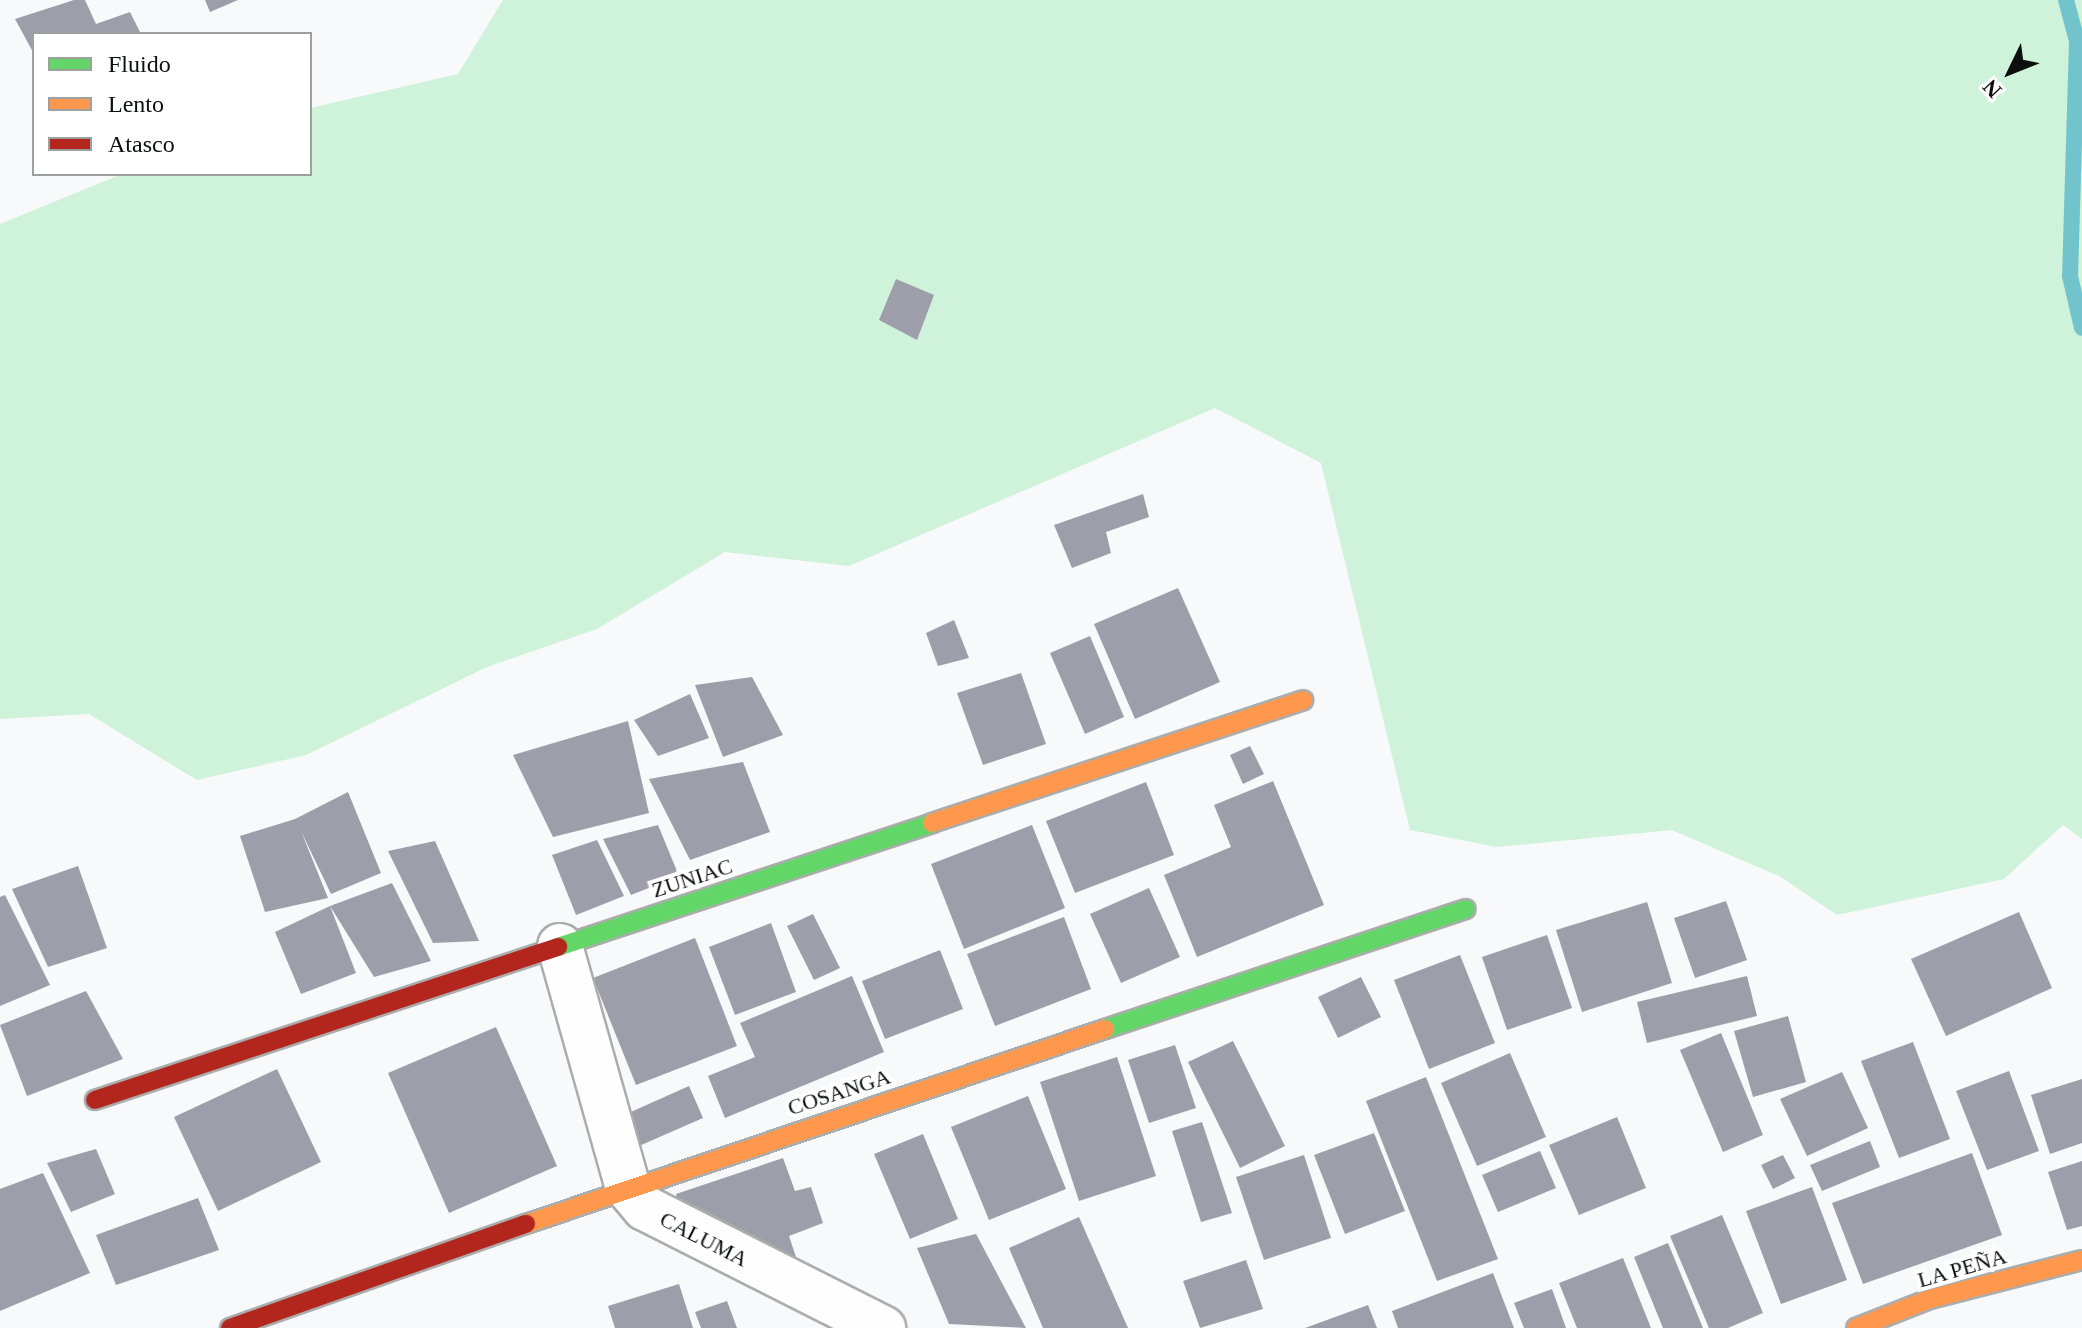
<!DOCTYPE html>
<meta charset="utf-8">
<style>
body{margin:0}
#map{position:relative;width:2082px;height:1328px;overflow:hidden;background:#f7f9fa;font-family:Georgia,serif}
div>[style]{position:absolute}
[style*='--x']{left:calc(var(--x)*1px);top:calc(var(--y)*1px);width:calc(var(--w)*1px);rotate:calc(var(--a)*1deg)}
.green>*{inset:0;background:#cff2db}
.stream>*{height:16px;margin:-8px;padding:0 8px;transform-origin:8px;border-radius:8px;background:#72c4cc}
.building>*{inset:0;background:#9e9eab}
.roads{filter:drop-shadow(2px 0 #abacac) drop-shadow(-2px 0 #abacac) drop-shadow(0 2px #abacac) drop-shadow(0 -2px #abacac)}
.street>*{height:44px;margin:-22px;padding:0 22px;transform-origin:22px;border-radius:22px;background:#fefefe}
.fast>*{height:18px;margin:-9px;padding:0 9px;transform-origin:9px;border-radius:9px;background:#63d668}
.slow>*{height:18px;margin:-9px;padding:0 9px;transform-origin:9px;border-radius:9px;background:#ff974d}
.jam>*{height:18px;margin:-9px;padding:0 9px;transform-origin:9px;border-radius:9px;background:#b3261e}
span{translate:-50% -50%;white-space:nowrap;text-align:center;line-height:1.15;-webkit-text-stroke:8px #fff;paint-order:stroke}
.street-label{font-size:22px;color:#0d0e0e}
.legend{position:absolute;left:32px;top:32px;width:280px;height:144px;box-sizing:border-box;background:#fff;border:2px solid #9e9f9f;margin:0;padding:10px 14px;list-style:none;font-size:24px;color:#0d0e0e}
.legend li{display:flex;align-items:center;gap:16px;height:40px}
.legend b{width:40px;border:2px solid #9e9f9f}
.north{position:absolute;left:1970px;top:32px;width:80px;height:80px;-webkit-text-stroke:6px #fff;paint-order:stroke;rotate:227deg;font-size:22px;font-weight:700;line-height:32px;text-align:center;color:#0d0e0e}
.north::after{content:'';display:block;margin:auto;width:28px;height:36px;background:#0d0e0e;clip-path:polygon(50% 0,100% 100%,50% 72%,0 100%)}
</style>
<div id="map">
<div class="green">
<i style="clip-path:polygon(503px 0,2082px 0,2082px 839px,2063px 825px,2004px 879px,1837px 915px,1781px 877px,1672px 830px,1497px 847px,1410px 830px,1321px 463px,1215px 408px,849px 566px,725px 552px,597px 629px,487px 667px,306px 755px,197px 780px,89px 714px,0 719px,0 224px,122px 174px,310px 174px,310px 108px,458px 74px)"></i>
</div>
<div class="stream">
<i style="--x:2066;--y:0;--w:42;--a:75"></i>
<i style="--x:2077;--y:41;--w:235;--a:91.7"></i>
<i style="--x:2070;--y:276;--w:53;--a:77"></i>
</div>
<div class="building">
<i style="clip-path:polygon(74px 0,85px 0,96px 24px,130px 12px,141px 34px,34px 34px,34px 54px,15px 19px)"></i>
<i style="clip-path:polygon(205px 0,238px 0,210px 12px)"></i>
<i style="clip-path:polygon(896px 279px,934px 295px,917px 340px,879px 320px)"></i>
<i style="clip-path:polygon(1143px 494px,1149px 517px,1106px 532px,1111px 553px,1072px 568px,1054px 525px)"></i>
<i style="clip-path:polygon(1178px 588px,1220px 682px,1135px 719px,1094px 624px)"></i>
<i style="clip-path:polygon(954px 620px,969px 658px,938px 666px,926px 633px)"></i>
<i style="clip-path:polygon(1090px 636px,1124px 717px,1085px 734px,1050px 653px)"></i>
<i style="clip-path:polygon(1021px 673px,1046px 744px,983px 765px,957px 693px)"></i>
<i style="clip-path:polygon(752px 677px,783px 735px,723px 757px,695px 685px)"></i>
<i style="clip-path:polygon(690px 694px,709px 738px,658px 756px,634px 720px)"></i>
<i style="clip-path:polygon(628px 721px,649px 813px,553px 837px,513px 755px)"></i>
<i style="clip-path:polygon(1250px 746px,1264px 774px,1243px 784px,1230px 755px)"></i>
<i style="clip-path:polygon(743px 762px,770px 832px,690px 860px,649px 779px)"></i>
<i style="clip-path:polygon(1273px 781px,1324px 905px,1197px 957px,1164px 875px,1231px 847px,1214px 805px)"></i>
<i style="clip-path:polygon(1146px 782px,1174px 855px,1075px 893px,1046px 821px)"></i>
<i style="clip-path:polygon(348px 792px,381px 873px,331px 894px,301px 831px,328px 898px,265px 912px,240px 836px,295px 819px)"></i>
<i style="clip-path:polygon(658px 825px,679px 876px,631px 895px,603px 839px)"></i>
<i style="clip-path:polygon(1032px 825px,1065px 908px,964px 949px,931px 864px)"></i>
<i style="clip-path:polygon(597px 840px,624px 896px,576px 915px,552px 855px)"></i>
<i style="clip-path:polygon(435px 841px,479px 941px,433px 943px,388px 851px)"></i>
<i style="clip-path:polygon(78px 866px,107px 948px,48px 967px,12px 889px)"></i>
<i style="clip-path:polygon(392px 883px,431px 961px,374px 977px,330px 906px,356px 973px,301px 994px,275px 932px,330px 906px)"></i>
<i style="clip-path:polygon(1149px 888px,1180px 957px,1121px 983px,1090px 914px)"></i>
<i style="clip-path:polygon(5px 895px,50px 985px,0 1006px,0 897px)"></i>
<i style="clip-path:polygon(1726px 901px,1747px 960px,1695px 978px,1674px 918px)"></i>
<i style="clip-path:polygon(1647px 902px,1672px 983px,1582px 1012px,1556px 930px)"></i>
<i style="clip-path:polygon(2019px 912px,2052px 988px,1946px 1036px,1911px 959px)"></i>
<i style="clip-path:polygon(813px 914px,840px 968px,814px 980px,787px 926px)"></i>
<i style="clip-path:polygon(1064px 917px,1091px 989px,995px 1026px,967px 954px)"></i>
<i style="clip-path:polygon(771px 923px,796px 992px,735px 1015px,709px 947px)"></i>
<i style="clip-path:polygon(1547px 935px,1572px 1008px,1507px 1030px,1482px 957px)"></i>
<i style="clip-path:polygon(695px 938px,737px 1046px,636px 1085px,593px 978px)"></i>
<i style="clip-path:polygon(940px 950px,963px 1009px,885px 1039px,862px 981px)"></i>
<i style="clip-path:polygon(1460px 955px,1495px 1043px,1429px 1069px,1394px 980px)"></i>
<i style="clip-path:polygon(852px 976px,884px 1052px,725px 1118px,708px 1076px,755px 1057px,740px 1023px)"></i>
<i style="clip-path:polygon(1747px 976px,1757px 1016px,1647px 1043px,1637px 1002px)"></i>
<i style="clip-path:polygon(1361px 977px,1381px 1017px,1338px 1038px,1318px 997px)"></i>
<i style="clip-path:polygon(86px 991px,123px 1059px,27px 1096px,0 1025px)"></i>
<i style="clip-path:polygon(1788px 1016px,1806px 1082px,1753px 1097px,1734px 1031px)"></i>
<i style="clip-path:polygon(496px 1027px,557px 1166px,449px 1213px,388px 1073px)"></i>
<i style="clip-path:polygon(1721px 1033px,1763px 1135px,1723px 1152px,1680px 1050px)"></i>
<i style="clip-path:polygon(1233px 1041px,1285px 1146px,1240px 1168px,1188px 1062px)"></i>
<i style="clip-path:polygon(1913px 1042px,1950px 1139px,1899px 1158px,1861px 1061px)"></i>
<i style="clip-path:polygon(1175px 1045px,1196px 1108px,1149px 1123px,1128px 1060px)"></i>
<i style="clip-path:polygon(1510px 1053px,1546px 1137px,1477px 1166px,1441px 1083px)"></i>
<i style="clip-path:polygon(1117px 1057px,1156px 1176px,1079px 1201px,1040px 1082px)"></i>
<i style="clip-path:polygon(277px 1069px,321px 1162px,218px 1211px,174px 1117px)"></i>
<i style="clip-path:polygon(2009px 1071px,2039px 1151px,1987px 1170px,1956px 1091px)"></i>
<i style="clip-path:polygon(1842px 1072px,1868px 1128px,1807px 1156px,1780px 1099px)"></i>
<i style="clip-path:polygon(1426px 1077px,1498px 1259px,1437px 1281px,1366px 1101px)"></i>
<i style="clip-path:polygon(2082px 1079px,2082px 1143px,2050px 1154px,2031px 1095px)"></i>
<i style="clip-path:polygon(689px 1086px,703px 1118px,639px 1146px,624px 1115px)"></i>
<i style="clip-path:polygon(1028px 1096px,1066px 1189px,989px 1220px,951px 1127px)"></i>
<i style="clip-path:polygon(1617px 1117px,1646px 1188px,1579px 1215px,1549px 1145px)"></i>
<i style="clip-path:polygon(1202px 1122px,1232px 1213px,1201px 1222px,1172px 1131px)"></i>
<i style="clip-path:polygon(1374px 1133px,1405px 1211px,1345px 1234px,1314px 1155px)"></i>
<i style="clip-path:polygon(923px 1134px,958px 1219px,910px 1239px,874px 1154px)"></i>
<i style="clip-path:polygon(1870px 1141px,1880px 1167px,1822px 1191px,1810px 1165px)"></i>
<i style="clip-path:polygon(96px 1149px,115px 1194px,71px 1212px,47px 1163px)"></i>
<i style="clip-path:polygon(1540px 1151px,1556px 1188px,1498px 1212px,1482px 1175px)"></i>
<i style="clip-path:polygon(1972px 1153px,2002px 1235px,1863px 1284px,1832px 1203px)"></i>
<i style="clip-path:polygon(1304px 1155px,1331px 1238px,1264px 1260px,1236px 1177px)"></i>
<i style="clip-path:polygon(1783px 1155px,1795px 1178px,1773px 1189px,1761px 1165px)"></i>
<i style="clip-path:polygon(783px 1158px,795px 1191px,811px 1187px,823px 1223px,789px 1236px,801px 1272px,681px 1217px,676px 1194px)"></i>
<i style="clip-path:polygon(2082px 1161px,2082px 1226px,2067px 1230px,2048px 1172px)"></i>
<i style="clip-path:polygon(43px 1173px,90px 1273px,0 1311px,0 1189px)"></i>
<i style="clip-path:polygon(1812px 1187px,1847px 1280px,1781px 1304px,1746px 1211px)"></i>
<i style="clip-path:polygon(198px 1198px,219px 1250px,116px 1285px,96px 1235px)"></i>
<i style="clip-path:polygon(1722px 1215px,1763px 1313px,1728px 1328px,1709px 1328px,1670px 1236px)"></i>
<i style="clip-path:polygon(1079px 1217px,1128px 1328px,1043px 1328px,1009px 1248px)"></i>
<i style="clip-path:polygon(976px 1234px,1026px 1328px,949px 1324px,917px 1248px)"></i>
<i style="clip-path:polygon(1668px 1243px,1703px 1328px,1663px 1328px,1634px 1257px)"></i>
<i style="clip-path:polygon(1623px 1258px,1651px 1328px,1577px 1328px,1559px 1283px)"></i>
<i style="clip-path:polygon(1246px 1260px,1263px 1309px,1200px 1328px,1183px 1281px)"></i>
<i style="clip-path:polygon(1493px 1273px,1514px 1328px,1398px 1328px,1392px 1311px)"></i>
<i style="clip-path:polygon(679px 1284px,693px 1328px,615px 1328px,608px 1306px)"></i>
<i style="clip-path:polygon(1552px 1289px,1566px 1328px,1524px 1328px,1514px 1303px)"></i>
<i style="clip-path:polygon(727px 1301px,737px 1328px,701px 1328px,695px 1312px)"></i>
<i style="clip-path:polygon(1368px 1305px,1377px 1328px,1305px 1328px)"></i>
</div>
<div class="roads">
<div class="street">
<i style="--x:560;--y:946;--w:251;--a:74.3"></i>
<i style="--x:628;--y:1188;--w:26;--a:50"></i>
<i style="--x:645;--y:1208;--w:267;--a:26.8"></i>
</div>
<div class="fast">
<i style="--x:558;--y:947;--w:394;--a:-18.3"></i>
<i style="--x:1105;--y:1029;--w:380;--a:-18.4"></i>
</div>
<div class="slow">
<i style="--x:932;--y:823;--w:391;--a:-18.3"></i>
<i style="--x:526;--y:1224;--w:611;--a:-18.61"></i>
<i style="--x:1856;--y:1328;--w:79;--a:-21.4"></i>
<i style="--x:1930;--y:1299;--w:157;--a:-14.4"></i>
</div>
<div class="jam">
<i style="--x:95;--y:1100;--w:488;--a:-18.3"></i>
<i style="--x:230;--y:1328;--w:314;--a:-19.4"></i>
</div>
</div>
<div class="street-label">
<span style="left:692px;top:878px;rotate:-18deg">ZUNIAC</span>
<span style="left:839px;top:1092px;rotate:-18deg">COSANGA</span>
<span style="left:704px;top:1239px;rotate:27deg">CALUMA</span>
<span style="left:1962px;top:1268px;rotate:-16deg">LA PEÑA</span>
</div>
<ul class="legend">
<li><b style="height:10px;background:#63d668"></b>Fluido</li>
<li><b style="height:10px;background:#ff974d"></b>Lento</li>
<li><b style="height:10px;background:#b3261e"></b>Atasco</li>
</ul>
<div class="north">N</div>
</div>
